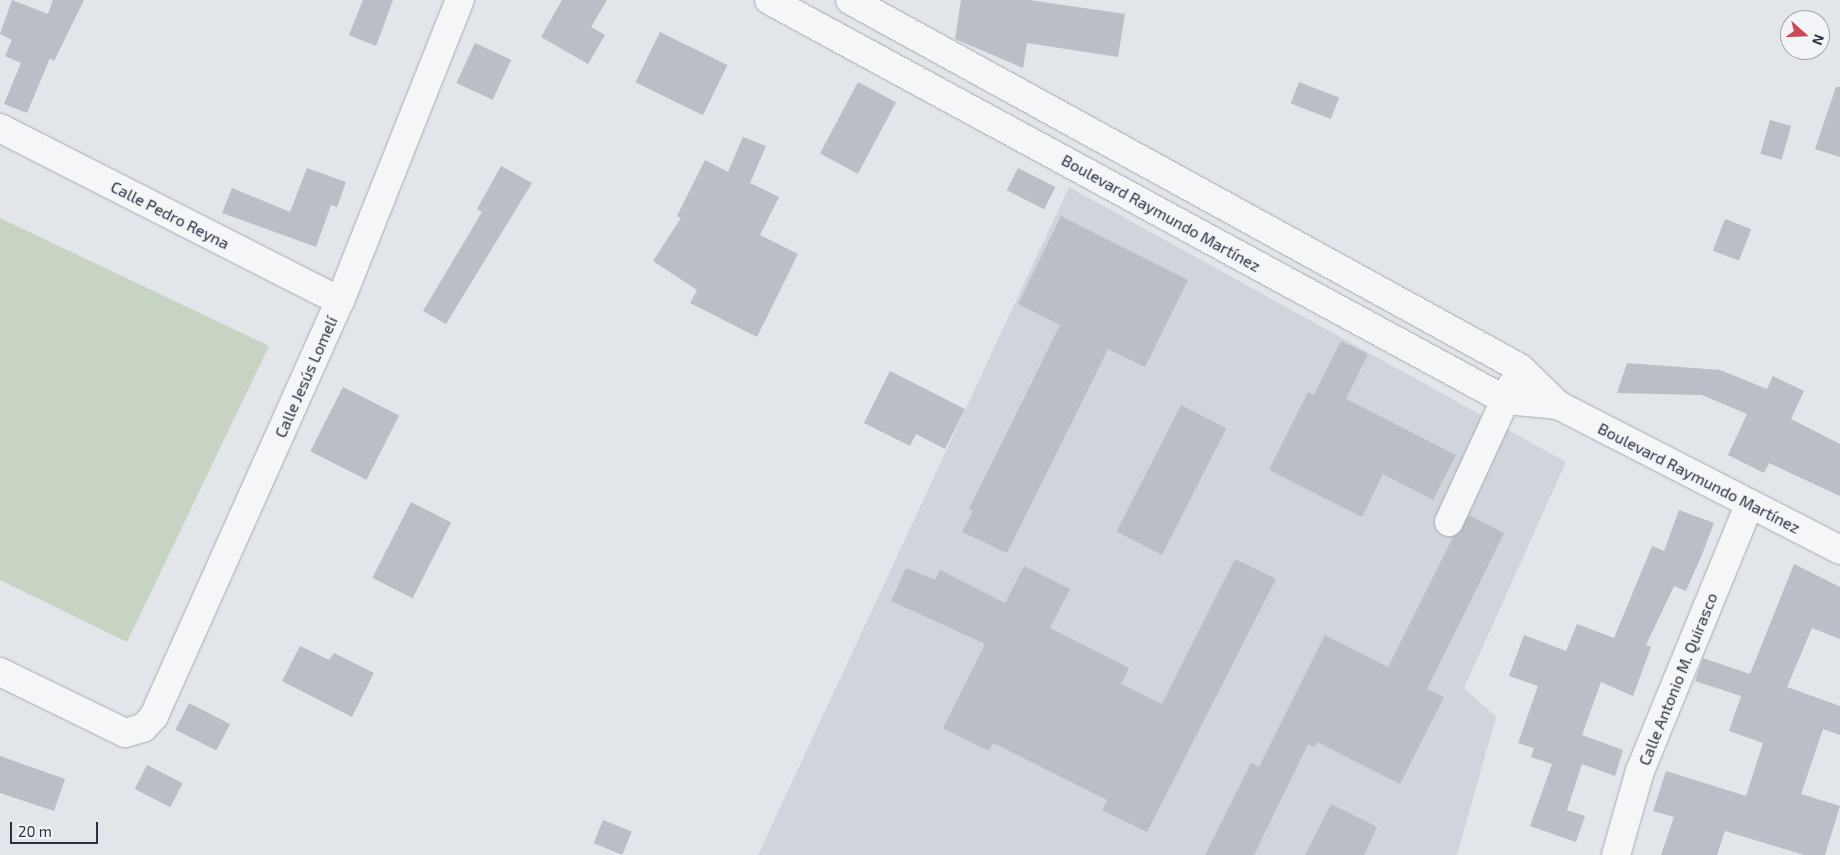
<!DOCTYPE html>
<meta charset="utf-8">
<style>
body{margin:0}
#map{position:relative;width:1840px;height:855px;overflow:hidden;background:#e2e5ea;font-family:"Exo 2",sans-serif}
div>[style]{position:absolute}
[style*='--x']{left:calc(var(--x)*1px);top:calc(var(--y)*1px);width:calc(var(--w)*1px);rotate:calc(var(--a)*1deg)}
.built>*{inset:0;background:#d0d4dc}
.green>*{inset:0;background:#c7d4c3}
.building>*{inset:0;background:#b9bec7;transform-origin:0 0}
.roads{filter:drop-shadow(0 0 1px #a7acb4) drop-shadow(0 0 1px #a7acb4)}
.minor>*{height:28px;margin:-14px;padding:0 14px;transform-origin:14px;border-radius:14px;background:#f5f6f8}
span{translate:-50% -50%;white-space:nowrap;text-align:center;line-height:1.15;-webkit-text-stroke:4px #f2f4f7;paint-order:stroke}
.street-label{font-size:16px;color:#2a3242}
.north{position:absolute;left:1780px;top:10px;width:50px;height:50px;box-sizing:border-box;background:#f2f4f7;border:1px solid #a2a6af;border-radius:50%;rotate:110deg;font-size:14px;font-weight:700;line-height:20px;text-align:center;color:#2a3242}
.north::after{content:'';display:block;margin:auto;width:18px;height:22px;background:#cb4b58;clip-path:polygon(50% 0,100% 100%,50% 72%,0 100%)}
.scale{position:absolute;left:10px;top:822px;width:88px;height:22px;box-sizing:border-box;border:2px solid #2a3242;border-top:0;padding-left:6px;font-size:15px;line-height:18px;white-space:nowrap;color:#2a3242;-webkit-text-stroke:4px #f2f4f7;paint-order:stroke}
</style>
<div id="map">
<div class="built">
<i style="clip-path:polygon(1069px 187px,1566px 462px,1464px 688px,1496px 717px,1457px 855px,758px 855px)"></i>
</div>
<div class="green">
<i style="clip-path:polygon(0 218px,269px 346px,127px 642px,0 580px)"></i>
</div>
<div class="building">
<i style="clip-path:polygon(12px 0,48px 14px,53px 0,84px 0,54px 61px,50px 58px,27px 113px,4px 104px,21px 63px,5px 56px,12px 40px,0 34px)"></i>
<i style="clip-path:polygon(363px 0,393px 0,376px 46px,349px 35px)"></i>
<i style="clip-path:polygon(562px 0,607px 0,591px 27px,605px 35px,588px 64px,541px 37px)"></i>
<i style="clip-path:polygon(961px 0,1029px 0,1125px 14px,1118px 57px,1027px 43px,1023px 68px,955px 39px)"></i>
<i style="left:660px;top:32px;width:75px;height:56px;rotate:26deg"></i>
<i style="left:475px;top:43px;width:40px;height:44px;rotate:25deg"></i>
<i style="left:858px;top:82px;width:43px;height:81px;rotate:28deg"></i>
<i style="left:1299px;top:82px;width:43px;height:23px;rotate:21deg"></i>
<i style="clip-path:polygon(1836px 87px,1840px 87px,1840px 157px,1815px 149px)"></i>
<i style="left:1770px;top:120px;width:22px;height:35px;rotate:16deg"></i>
<i style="clip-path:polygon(743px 137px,766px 146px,750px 183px,779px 197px,760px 235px,798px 254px,757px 337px,690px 303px,697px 290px,653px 261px,681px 218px,677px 216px,705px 160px,728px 172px)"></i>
<i style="clip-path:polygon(501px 166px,532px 183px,446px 324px,423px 311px,482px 212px,477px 209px)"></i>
<i style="clip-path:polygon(307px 168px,346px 182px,337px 207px,331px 205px,316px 247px,222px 213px,232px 188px,290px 212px)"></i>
<i style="left:1018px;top:168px;width:42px;height:25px;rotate:27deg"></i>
<i style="clip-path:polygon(1061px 216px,1188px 280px,1145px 367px,1108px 349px,1007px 553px,962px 532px,973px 511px,969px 509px,1060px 325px,1018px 304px)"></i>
<i style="left:1725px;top:219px;width:28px;height:34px;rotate:21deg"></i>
<i style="clip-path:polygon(1341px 341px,1368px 354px,1346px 399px,1456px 455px,1433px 500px,1383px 474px,1362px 517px,1269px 470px,1308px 392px,1314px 395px)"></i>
<i style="clip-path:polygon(1627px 363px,1720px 370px,1767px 389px,1773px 376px,1804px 391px,1791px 419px,1840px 444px,1840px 496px,1769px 463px,1764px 473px,1728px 455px,1747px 414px,1702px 395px,1617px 393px)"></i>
<i style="clip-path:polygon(890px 371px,965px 409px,945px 449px,916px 434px,910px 446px,864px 423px)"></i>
<i style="left:343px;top:387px;width:63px;height:72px;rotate:27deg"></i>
<i style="left:1181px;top:405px;width:51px;height:142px;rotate:27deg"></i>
<i style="left:411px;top:502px;width:45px;height:85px;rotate:27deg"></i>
<i style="clip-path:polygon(1679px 510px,1714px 523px,1703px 552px,1686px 591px,1674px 586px,1646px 645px,1651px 647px,1633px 696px,1601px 682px,1582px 735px,1623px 750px,1615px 776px,1582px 764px,1567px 810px,1585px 816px,1576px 842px,1530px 826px,1552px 764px,1531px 757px,1534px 748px,1518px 743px,1538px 686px,1509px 676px,1524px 635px,1566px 651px,1577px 624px,1614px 638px,1652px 546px,1664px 551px)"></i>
<i style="clip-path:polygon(1469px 515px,1504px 533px,1427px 689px,1444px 697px,1400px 784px,1317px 742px,1315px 747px,1308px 744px,1254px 855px,1205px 855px,1251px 763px,1259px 767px,1325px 635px,1388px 667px,1453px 537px)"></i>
<i style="clip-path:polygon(1235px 559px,1276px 579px,1147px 832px,1102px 810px,1107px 800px,993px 743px,989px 751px,943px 728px,985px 644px,891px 601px,906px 568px,935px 580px,940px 570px,1005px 603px,1024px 566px,1070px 589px,1050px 628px,1129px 668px,1121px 684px,1162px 704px)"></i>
<i style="clip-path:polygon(1794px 564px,1840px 587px,1840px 639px,1812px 628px,1787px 687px,1840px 706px,1840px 735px,1823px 729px,1801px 794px,1840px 806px,1825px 855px,1804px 855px,1725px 831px,1717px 855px,1661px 855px,1674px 817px,1653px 811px,1666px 771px,1746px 796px,1763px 743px,1729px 731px,1741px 696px,1695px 681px,1703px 658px,1750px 674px)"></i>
<i style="clip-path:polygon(300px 646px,329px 660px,334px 653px,374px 673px,352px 717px,282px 681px)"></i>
<i style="left:189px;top:703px;width:46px;height:30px;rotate:27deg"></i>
<i style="clip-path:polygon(0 756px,65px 779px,54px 811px,0 793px)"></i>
<i style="left:147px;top:765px;width:40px;height:27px;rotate:27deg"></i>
<i style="clip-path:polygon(1331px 804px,1377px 827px,1364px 855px,1305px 855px)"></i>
<i style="left:603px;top:820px;width:31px;height:25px;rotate:22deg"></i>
</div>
<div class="roads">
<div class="minor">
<i style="--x:769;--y:0;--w:838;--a:28.52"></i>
<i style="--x:1505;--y:400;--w:53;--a:5.4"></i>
<i style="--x:850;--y:0;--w:764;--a:28.78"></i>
<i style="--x:1520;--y:368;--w:53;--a:44.2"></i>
<i style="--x:1558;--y:405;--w:317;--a:27.2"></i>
<i style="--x:0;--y:128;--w:381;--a:27"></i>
<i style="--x:1449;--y:522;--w:151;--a:-65.3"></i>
<i style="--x:0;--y:672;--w:139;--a:26"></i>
<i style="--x:125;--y:733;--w:19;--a:-16"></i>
<i style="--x:143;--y:728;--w:16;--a:-47"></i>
<i style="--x:154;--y:716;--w:455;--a:-65.9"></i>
<i style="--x:340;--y:301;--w:324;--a:-68.3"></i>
<i style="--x:1616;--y:855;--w:87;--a:-74.1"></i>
<i style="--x:1640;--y:771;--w:287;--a:-67.7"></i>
</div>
</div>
<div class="street-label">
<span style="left:1161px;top:213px;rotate:29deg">Boulevard Raymundo Martínez</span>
<span style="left:170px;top:215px;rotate:27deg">Calle Pedro Reyna</span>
<span style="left:306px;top:377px;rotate:-66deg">Calle Jesús Lomelí</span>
<span style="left:1699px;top:478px;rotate:27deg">Boulevard Raymundo Martínez</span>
<span style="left:1678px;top:679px;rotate:-68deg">Calle Antonio M. Quirasco</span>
</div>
<div class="north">N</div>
<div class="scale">20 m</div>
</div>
